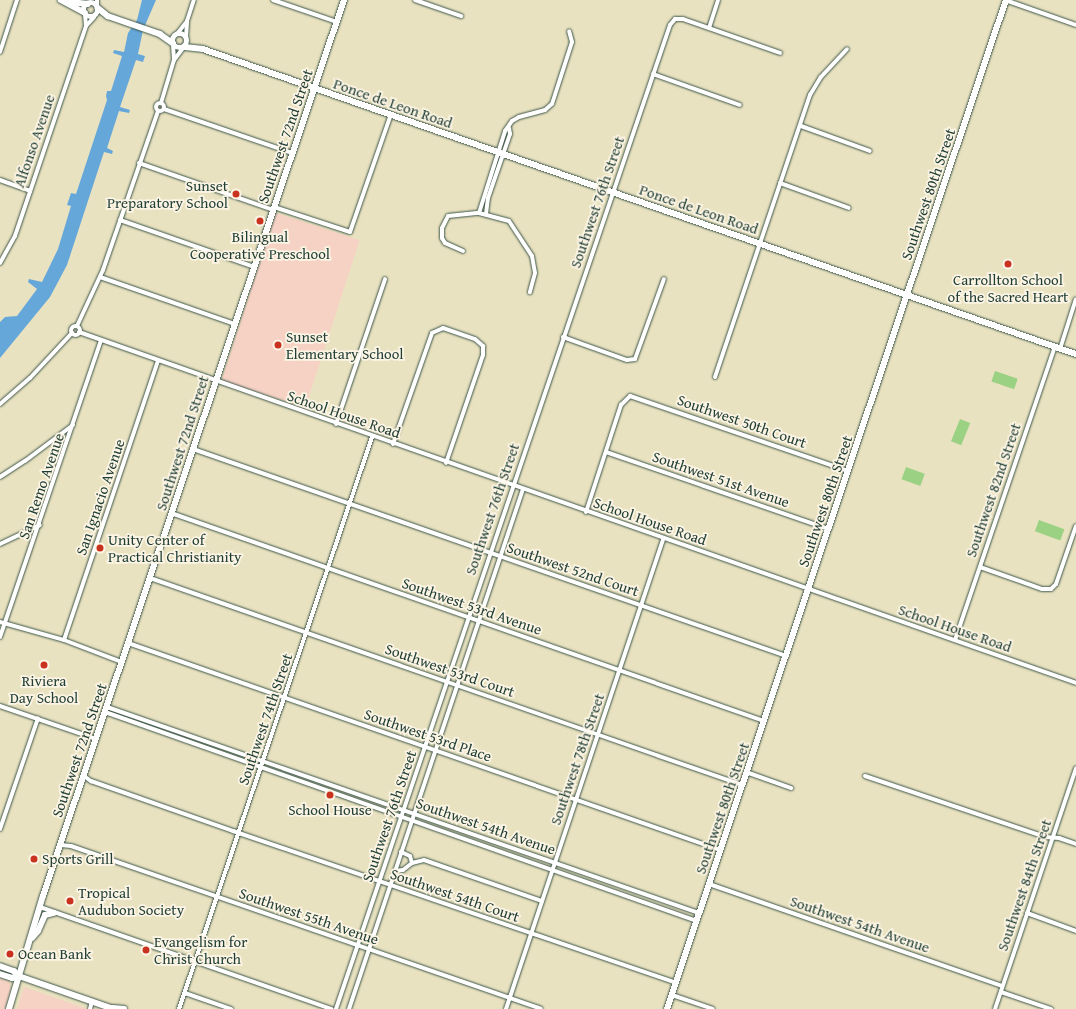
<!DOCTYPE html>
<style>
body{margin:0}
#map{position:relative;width:1076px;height:1009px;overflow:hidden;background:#e9e2c0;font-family:"Gentium Book Plus",serif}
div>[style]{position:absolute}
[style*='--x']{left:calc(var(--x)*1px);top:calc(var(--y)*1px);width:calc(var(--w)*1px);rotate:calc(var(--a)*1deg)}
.built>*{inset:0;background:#f6d2c4;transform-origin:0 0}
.green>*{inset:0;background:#9bd183;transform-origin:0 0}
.water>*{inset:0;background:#66a7da}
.roads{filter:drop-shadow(0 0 1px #3d5649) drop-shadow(0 0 1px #3d5649)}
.street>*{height:4px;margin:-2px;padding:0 2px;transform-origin:2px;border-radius:2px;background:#fff}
.street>.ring{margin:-2px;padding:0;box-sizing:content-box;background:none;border:4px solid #fff;border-radius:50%}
.secondary>*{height:5.5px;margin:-2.75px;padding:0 2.75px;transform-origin:2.75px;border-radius:2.75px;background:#fff}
.secondary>.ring{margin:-2.75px;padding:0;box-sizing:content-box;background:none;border:5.5px solid #fff;border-radius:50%}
.dots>*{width:11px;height:11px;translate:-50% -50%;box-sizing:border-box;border:2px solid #fcf5e5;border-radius:50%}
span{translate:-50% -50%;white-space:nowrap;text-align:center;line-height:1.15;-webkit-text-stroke:3.5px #fcf5e5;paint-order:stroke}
.street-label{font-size:15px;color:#1f3d34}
.poi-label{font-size:15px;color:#1f3d34}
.right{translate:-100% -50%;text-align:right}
.left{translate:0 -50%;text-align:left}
</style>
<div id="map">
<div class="built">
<i style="left:276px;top:213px;width:88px;height:176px;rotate:18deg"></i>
<i style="clip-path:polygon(0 978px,9px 982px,11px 987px,5px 1009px,0 1009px)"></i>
<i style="clip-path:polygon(24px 987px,85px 1008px,85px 1009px,17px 1009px)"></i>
</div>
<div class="green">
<i style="left:995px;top:371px;width:24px;height:11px;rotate:19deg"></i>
<i style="left:960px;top:419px;width:11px;height:24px;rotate:22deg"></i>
<i style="left:906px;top:467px;width:20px;height:13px;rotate:20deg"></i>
<i style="left:1039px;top:520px;width:27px;height:12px;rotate:20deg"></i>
</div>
<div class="water">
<i style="clip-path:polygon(142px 0,156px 0,143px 30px,138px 54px,145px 56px,143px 62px,136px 60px,120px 107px,130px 110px,129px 113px,119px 111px,107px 148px,113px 151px,112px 154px,104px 152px,67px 265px,50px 297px,0 358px,0 322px,5px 317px,17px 316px,37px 289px,28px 282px,29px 279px,42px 282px,58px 249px,71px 206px,67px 205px,71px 193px,76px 194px,107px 100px,106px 96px,107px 91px,111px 91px,122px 56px,113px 53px,114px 50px,124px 52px,128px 33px,137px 20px)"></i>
</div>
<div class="roads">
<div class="street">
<i style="--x:97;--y:0;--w:6;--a:90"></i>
<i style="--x:273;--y:0;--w:68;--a:19"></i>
<i style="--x:415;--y:0;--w:49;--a:19.2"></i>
<i style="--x:1005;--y:0;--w:75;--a:19.4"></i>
<i style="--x:85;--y:14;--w:12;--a:85"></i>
<i style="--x:709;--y:28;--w:29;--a:-72"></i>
<i style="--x:177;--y:34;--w:16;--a:-52"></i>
<i style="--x:187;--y:21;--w:22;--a:-72"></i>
<i style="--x:186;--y:37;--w:16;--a:-86"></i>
<i style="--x:173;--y:45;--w:15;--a:86"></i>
<i style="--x:0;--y:52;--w:55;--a:-71.9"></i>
<i style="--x:653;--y:74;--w:92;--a:19.6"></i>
<i class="ring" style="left:156px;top:103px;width:4px;height:4px"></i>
<i style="--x:161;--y:103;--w:45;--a:-73.2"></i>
<i style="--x:174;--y:60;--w:15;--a:-53"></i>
<i style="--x:164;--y:109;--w:135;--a:19"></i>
<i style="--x:801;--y:126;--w:73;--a:19.9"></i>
<i style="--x:139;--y:163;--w:142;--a:19.3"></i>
<i style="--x:0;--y:180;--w:32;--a:20"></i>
<i style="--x:780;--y:183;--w:73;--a:19.9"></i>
<i style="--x:274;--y:207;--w:80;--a:18.2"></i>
<i style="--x:350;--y:232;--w:125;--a:-70.8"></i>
<i style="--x:479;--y:213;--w:86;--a:-72.4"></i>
<i style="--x:505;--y:131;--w:12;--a:-55"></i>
<i style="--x:512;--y:121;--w:8;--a:-30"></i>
<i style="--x:519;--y:117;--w:27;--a:-15"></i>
<i style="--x:545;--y:110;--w:9;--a:-41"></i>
<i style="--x:552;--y:104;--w:65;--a:-72.1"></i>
<i style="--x:572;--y:42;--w:11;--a:-105"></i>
<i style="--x:486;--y:214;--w:16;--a:-83"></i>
<i style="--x:488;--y:198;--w:68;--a:-71"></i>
<i style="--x:510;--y:134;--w:6;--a:-99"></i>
<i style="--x:120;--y:220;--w:142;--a:19.3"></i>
<i style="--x:463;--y:251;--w:20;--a:-156"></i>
<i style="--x:445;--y:243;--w:6;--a:-121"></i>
<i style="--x:442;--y:238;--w:10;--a:-90"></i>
<i style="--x:442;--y:228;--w:13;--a:-63"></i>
<i style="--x:448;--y:216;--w:31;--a:-6"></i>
<i style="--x:479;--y:213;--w:31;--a:15"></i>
<i style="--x:509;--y:221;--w:42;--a:56.7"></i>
<i style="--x:532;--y:256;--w:17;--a:80"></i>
<i style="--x:535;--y:273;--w:20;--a:105"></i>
<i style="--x:0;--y:263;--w:31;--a:-61"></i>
<i style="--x:15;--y:236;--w:222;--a:-71.3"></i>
<i style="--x:86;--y:26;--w:12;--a:-48"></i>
<i style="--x:100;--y:277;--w:143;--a:19.2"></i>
<i class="ring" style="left:70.5px;top:325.5px;width:5px;height:5px"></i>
<i style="--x:77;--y:326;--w:62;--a:-65.1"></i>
<i style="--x:103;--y:270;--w:168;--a:-70.9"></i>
<i style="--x:79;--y:332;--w:1057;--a:19.39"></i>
<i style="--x:563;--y:337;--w:68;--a:19.8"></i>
<i style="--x:627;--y:360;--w:8;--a:-7"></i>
<i style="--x:635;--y:359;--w:85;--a:-70.1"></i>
<i style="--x:1060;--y:349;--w:52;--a:-72.3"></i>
<i style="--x:715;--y:377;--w:298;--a:-71.4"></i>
<i style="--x:810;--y:95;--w:21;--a:-59"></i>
<i style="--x:821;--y:77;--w:38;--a:-47"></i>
<i style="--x:0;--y:404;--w:40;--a:-41"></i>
<i style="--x:30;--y:378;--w:62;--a:-47"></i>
<i style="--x:336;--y:424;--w:153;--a:-71.3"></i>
<i style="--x:393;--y:444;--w:118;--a:-70.6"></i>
<i style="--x:432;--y:333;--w:12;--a:-24"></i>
<i style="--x:443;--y:328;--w:34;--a:19"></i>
<i style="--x:475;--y:339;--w:11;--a:41"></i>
<i style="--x:483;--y:346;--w:9;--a:90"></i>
<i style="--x:483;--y:355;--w:114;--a:108.9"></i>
<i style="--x:193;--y:449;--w:628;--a:19.24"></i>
<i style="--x:606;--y:452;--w:235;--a:19.1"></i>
<i style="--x:0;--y:477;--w:30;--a:-33"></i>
<i style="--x:25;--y:461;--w:60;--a:-36.9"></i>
<i style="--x:586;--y:512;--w:113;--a:-71.9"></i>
<i style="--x:621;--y:405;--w:13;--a:-45"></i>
<i style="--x:630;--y:396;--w:231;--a:19"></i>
<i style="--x:171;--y:513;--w:628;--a:19.33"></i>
<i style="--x:0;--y:544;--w:44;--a:-25.4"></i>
<i style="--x:980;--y:567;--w:66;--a:19.5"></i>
<i style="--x:1042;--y:589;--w:9;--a:0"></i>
<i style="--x:1051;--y:589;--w:7;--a:-45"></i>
<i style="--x:1056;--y:584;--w:61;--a:-71"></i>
<i style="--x:150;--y:578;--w:627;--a:19.27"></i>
<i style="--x:0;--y:622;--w:66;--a:15.7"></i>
<i style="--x:64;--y:640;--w:62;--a:20.8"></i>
<i style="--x:0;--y:637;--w:313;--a:-71.2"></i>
<i style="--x:64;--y:640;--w:294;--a:-71.4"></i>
<i style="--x:955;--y:640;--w:310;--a:-71.2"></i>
<i style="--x:128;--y:643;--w:627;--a:19.27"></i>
<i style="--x:0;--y:706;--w:102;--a:19"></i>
<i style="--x:107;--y:707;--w:627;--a:19.19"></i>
<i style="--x:105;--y:712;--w:628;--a:19.45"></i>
<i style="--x:746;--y:772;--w:48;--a:19.6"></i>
<i style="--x:84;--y:776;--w:9;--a:36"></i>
<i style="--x:91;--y:781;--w:151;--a:19.4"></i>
<i style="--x:233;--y:831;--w:468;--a:18.9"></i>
<i style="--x:865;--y:776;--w:190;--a:18.7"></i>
<i style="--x:1045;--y:837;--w:14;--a:4"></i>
<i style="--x:1059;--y:838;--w:18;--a:19"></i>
<i style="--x:0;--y:829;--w:117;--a:-71.1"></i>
<i style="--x:60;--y:845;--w:11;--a:5"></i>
<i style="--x:71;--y:846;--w:497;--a:19.1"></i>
<i style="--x:412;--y:863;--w:12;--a:-14"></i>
<i style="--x:424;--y:860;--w:125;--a:19.2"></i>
<i style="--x:395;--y:871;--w:8;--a:-7"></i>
<i style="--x:403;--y:870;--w:11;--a:-38"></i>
<i style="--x:412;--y:863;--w:7;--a:-106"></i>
<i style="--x:410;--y:856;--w:10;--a:-156"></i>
<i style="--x:709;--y:884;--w:310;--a:19.2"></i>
<i style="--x:40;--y:907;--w:309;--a:19.3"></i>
<i style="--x:1027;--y:913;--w:52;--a:20.2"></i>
<i style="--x:1001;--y:992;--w:53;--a:18.8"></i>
<i style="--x:185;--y:993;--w:49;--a:19.2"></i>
<i style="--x:672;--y:995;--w:43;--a:18.9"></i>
<i style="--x:90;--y:1009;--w:8;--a:-76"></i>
<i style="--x:179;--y:1009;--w:604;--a:-71.35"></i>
<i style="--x:336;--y:1009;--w:1039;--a:-71.25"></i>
<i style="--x:670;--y:25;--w:8;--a:-50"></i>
<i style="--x:675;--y:19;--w:8;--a:0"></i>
<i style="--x:683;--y:19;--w:103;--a:19.3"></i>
<i style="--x:349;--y:1009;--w:548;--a:-71.5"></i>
<i style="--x:506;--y:1009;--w:496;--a:-71.5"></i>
<i style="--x:995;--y:1009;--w:254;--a:-71.4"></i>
</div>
<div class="secondary">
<i style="--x:61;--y:0;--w:27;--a:28"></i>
<i style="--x:70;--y:2;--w:18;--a:6"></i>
<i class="ring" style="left:84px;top:3px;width:8.5px;height:8.5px"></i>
<i style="--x:98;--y:8;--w:13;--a:39"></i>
<i style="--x:108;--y:16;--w:55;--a:19.1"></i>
<i style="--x:160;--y:34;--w:16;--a:35"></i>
<i class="ring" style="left:173px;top:34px;width:8.5px;height:8.5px"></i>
<i style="--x:185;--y:47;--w:18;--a:6"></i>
<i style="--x:203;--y:49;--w:925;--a:19.26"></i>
<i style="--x:32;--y:938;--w:9;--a:-49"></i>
<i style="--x:38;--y:931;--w:17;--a:-66"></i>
<i style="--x:45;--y:915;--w:9;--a:-13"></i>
<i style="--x:0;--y:966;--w:15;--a:20"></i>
<i style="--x:14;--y:971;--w:7;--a:45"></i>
<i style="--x:0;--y:974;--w:13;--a:18"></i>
<i style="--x:12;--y:978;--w:7;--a:-16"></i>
<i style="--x:19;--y:976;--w:101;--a:19.2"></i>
<i style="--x:113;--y:1008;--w:11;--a:5"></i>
<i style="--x:9;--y:1009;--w:118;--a:-73.3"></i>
<i style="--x:43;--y:896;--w:945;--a:-71.43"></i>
<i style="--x:667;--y:1009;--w:1064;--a:-71.43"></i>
</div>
</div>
<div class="dots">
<i style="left:236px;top:194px;background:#c8321e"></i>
<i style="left:260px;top:221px;background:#c8321e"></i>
<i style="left:1008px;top:264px;background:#c8321e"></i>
<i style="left:278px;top:345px;background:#c8321e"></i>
<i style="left:100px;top:548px;background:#c8321e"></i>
<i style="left:44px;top:665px;background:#c8321e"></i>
<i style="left:330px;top:795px;background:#c8321e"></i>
<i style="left:34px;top:859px;background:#c8321e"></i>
<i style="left:70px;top:901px;background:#c8321e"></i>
<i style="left:146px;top:950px;background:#c8321e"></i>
<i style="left:10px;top:954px;background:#c8321e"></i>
</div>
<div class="street-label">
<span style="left:393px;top:103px;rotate:19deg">Ponce de Leon Road</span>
<span style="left:285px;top:136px;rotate:-71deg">Southwest 72nd Street</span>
<span style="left:34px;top:141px;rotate:-71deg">Alfonso Avenue</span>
<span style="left:928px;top:194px;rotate:-71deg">Southwest 80th Street</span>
<span style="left:597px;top:202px;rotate:-71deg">Southwest 76th Street</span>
<span style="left:699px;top:209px;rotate:19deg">Ponce de Leon Road</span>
<span style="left:344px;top:414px;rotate:19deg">School House Road</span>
<span style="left:742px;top:421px;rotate:19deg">Southwest 50th Court</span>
<span style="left:182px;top:443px;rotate:-72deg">Southwest 72nd Street</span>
<span style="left:721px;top:479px;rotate:19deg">Southwest 51st Avenue</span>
<span style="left:41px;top:486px;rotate:-71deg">San Remo Avenue</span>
<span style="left:993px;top:490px;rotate:-71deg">Southwest 82nd Street</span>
<span style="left:100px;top:497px;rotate:-71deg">San Ignacio Avenue</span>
<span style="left:825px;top:501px;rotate:-71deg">Southwest 80th Street</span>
<span style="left:492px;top:509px;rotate:-71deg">Southwest 76th Street</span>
<span style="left:650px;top:521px;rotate:19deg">School House Road</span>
<span style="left:573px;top:569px;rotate:19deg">Southwest 52nd Court</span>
<span style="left:472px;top:606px;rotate:19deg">Southwest 53rd Avenue</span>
<span style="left:955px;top:628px;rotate:19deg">School House Road</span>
<span style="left:450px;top:670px;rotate:19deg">Southwest 53rd Court</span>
<span style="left:265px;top:719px;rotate:-71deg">Southwest 74th Street</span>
<span style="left:428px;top:735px;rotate:19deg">Southwest 53rd Place</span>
<span style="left:79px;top:750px;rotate:-71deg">Southwest 72nd Street</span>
<span style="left:577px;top:759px;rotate:-71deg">Southwest 78th Street</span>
<span style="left:722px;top:808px;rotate:-71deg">Southwest 80th Street</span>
<span style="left:389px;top:816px;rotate:-71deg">Southwest 76th Street</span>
<span style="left:486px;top:826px;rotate:19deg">Southwest 54th Avenue</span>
<span style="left:1024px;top:885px;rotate:-71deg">Southwest 84th Street</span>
<span style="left:455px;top:895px;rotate:19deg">Southwest 54th Court</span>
<span style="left:309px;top:916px;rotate:19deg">Southwest 55th Avenue</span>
<span style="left:860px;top:924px;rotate:19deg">Southwest 54th Avenue</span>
</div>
<div class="poi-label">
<span class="right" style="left:228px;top:194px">Sunset<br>Preparatory School</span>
<span style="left:260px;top:245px">Bilingual<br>Cooperative Preschool</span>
<span style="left:1008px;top:288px">Carrollton School<br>of the Sacred Heart</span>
<span class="left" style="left:286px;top:345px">Sunset<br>Elementary School</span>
<span class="left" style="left:108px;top:548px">Unity Center of<br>Practical Christianity</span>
<span style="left:44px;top:689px">Riviera<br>Day School</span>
<span style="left:330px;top:810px">School House</span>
<span class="left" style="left:42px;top:859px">Sports Grill</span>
<span class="left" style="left:78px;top:901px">Tropical<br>Audubon Society</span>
<span class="left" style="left:154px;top:950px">Evangelism for<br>Christ Church</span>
<span class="left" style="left:18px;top:954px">Ocean Bank</span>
</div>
</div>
